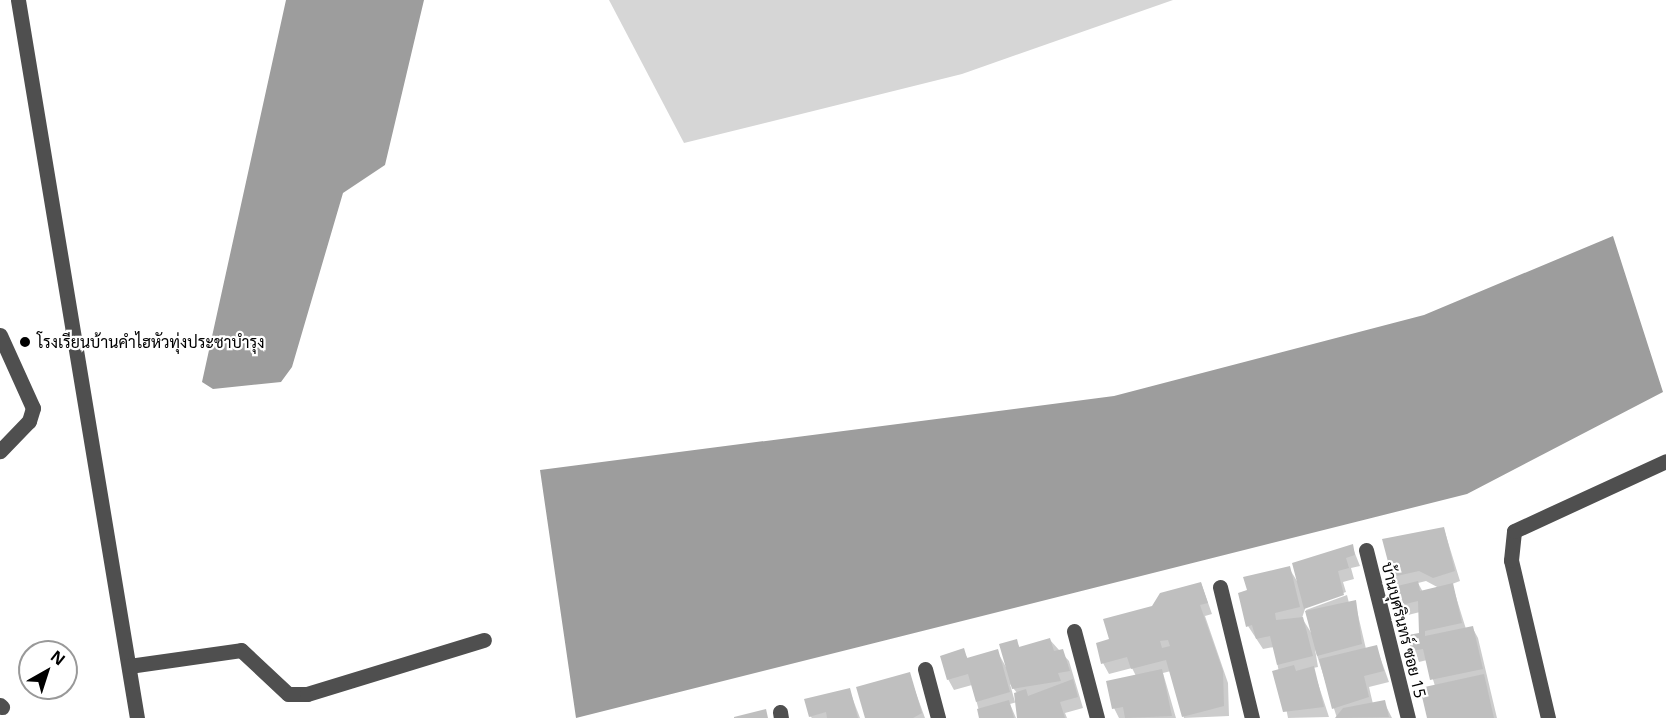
<!DOCTYPE html>
<meta charset="utf-8">
<style>
body{margin:0}
#map{position:relative;width:1666px;height:718px;overflow:hidden;background:#fff;font-family:"Noto Sans",Sarabun,sans-serif}
div>[style]{position:absolute}
[style*='--x']{left:calc(var(--x)*1px);top:calc(var(--y)*1px);width:calc(var(--w)*1px);rotate:calc(var(--a)*1deg)}
.green>*{inset:0;background:#d6d6d6}
.water>*{inset:0;background:#9d9d9d}
.shadow>*{inset:0;background:#0003}
.building>*{inset:0;background:#bfbfbf}
.minor>*{height:15px;margin:-7.5px;padding:0 7.5px;transform-origin:7.5px;border-radius:7.5px;background:#4f4f4f}
.dots>*{width:16px;height:16px;translate:-50% -50%;box-sizing:border-box;border:3px solid #fff;border-radius:50%}
span{translate:-50% -50%;white-space:nowrap;text-align:center;line-height:1.15;-webkit-text-stroke:4.5px #fff;paint-order:stroke}
.poi-label{font-size:16px;color:#000}
.left{translate:0 -50%;text-align:left}
.street-label{font-size:16px;color:#000}
.north{position:absolute;left:18px;top:640px;width:60px;height:60px;box-sizing:border-box;background:#fff;border:2px solid #999;border-radius:50%;rotate:39deg;font-size:16px;font-weight:700;line-height:24px;text-align:center;color:#000}
.north::after{content:'';display:block;margin:auto;width:21px;height:27px;background:#000;clip-path:polygon(50% 0,100% 100%,50% 72%,0 100%)}
</style>
<div id="map">
<div class="green">
<i style="clip-path:polygon(609px 0,1173px 0,962px 74px,684px 143px)"></i>
</div>
<div class="water">
<i style="clip-path:polygon(286px 0,424px 0,385px 165px,343px 193px,292px 367px,281px 382px,213px 389px,202px 382px)"></i>
<i style="clip-path:polygon(1613px 236px,1663px 392px,1467px 494px,576px 718px,540px 470px,1114px 396px,1424px 315px)"></i>
</div>
<div class="shadow">
<i style="clip-path:polygon(evenodd,1444px 529px,1460px 581px,1452px 584px,1466px 629px,1472px 627px,1478px 638px,1497px 718px,1428px 718px,1435px 686px,1427px 660px,1419px 662px,1410px 636px,1420px 634px,1420px 612px,1400px 617px,1394px 606px,1399px 587px,1393px 577px,1444px 529px,1426px 581px,1439px 588px,1423px 592px,1418px 583px,1426px 581px)"></i>
<i style="clip-path:polygon(1352px 546px,1360px 566px,1351px 568px,1354px 579px,1343px 582px,1346px 592px,1306px 606px,1302px 618px,1312px 634px,1306px 610px,1347px 595px,1349px 603px,1355px 602px,1366px 649px,1376px 646px,1389px 682px,1369px 687px,1373px 704px,1384px 702px,1392px 718px,1337px 718px,1315px 649px,1318px 667px,1313px 668px,1329px 717px,1288px 718px,1274px 647px,1263px 649px,1248px 626px,1249px 591px,1289px 568px,1297px 581px)"></i>
<i style="clip-path:polygon(1201px 583px,1212px 614px,1205px 616px,1228px 683px,1229px 716px,1184px 718px,1171px 671px,1163px 673px,1176px 718px,1119px 718px,1114px 708px,1136px 676px,1132px 668px,1109px 674px,1103px 663px,1110px 640px,1152px 607px)"></i>
<i style="clip-path:polygon(evenodd,1050px 640px,1069px 661px,1083px 708px,1065px 713px,1067px 718px,1019px 718px,1017px 702px,1010px 704px,1016px 718px,981px 718px,972px 685px,954px 690px,948px 679px,963px 650px,968px 659px,997px 651px,1006px 667px,1016px 641px,1020px 648px,1050px 640px,1010px 684px,1017px 693px,1017px 702px,1015px 702px,1010px 684px)"></i>
<i style="clip-path:polygon(909px 674px,925px 718px,866px 718px)"></i>
<i style="clip-path:polygon(849px 689px,860px 718px,812px 718px,810px 716px)"></i>
</div>
<div class="building">
<i style="clip-path:polygon(1444px 527px,1455px 571px,1433px 578px,1419px 571px,1392px 577px,1382px 539px)"></i>
<i style="clip-path:polygon(1353px 544px,1355px 555px,1346px 558px,1349px 568px,1338px 571px,1344px 595px,1304px 609px,1292px 563px)"></i>
<i style="clip-path:polygon(1290px 566px,1300px 607px,1275px 613px,1276px 620px,1303px 617px,1313px 656px,1277px 665px,1270px 636px,1256px 639px,1252px 625px,1246px 627px,1238px 593px,1247px 590px,1243px 577px)"></i>
<i style="clip-path:polygon(1418px 581px,1420px 591px,1453px 583px,1462px 623px,1425px 631px,1425px 636px,1473px 626px,1483px 669px,1430px 680px,1423px 649px,1411px 651px,1408px 635px,1419px 633px,1418px 601px,1393px 607px,1389px 588px)"></i>
<i style="clip-path:polygon(evenodd,1201px 582px,1208px 603px,1200px 605px,1223px 671px,1224px 706px,1182px 717px,1166px 660px,1131px 669px,1127px 657px,1101px 664px,1096px 643px,1109px 639px,1103px 619px,1152px 606px,1160px 593px,1201px 582px,1168px 640px,1170px 646px,1162px 648px,1160px 641px,1168px 640px)"></i>
<i style="clip-path:polygon(1356px 600px,1362px 644px,1317px 656px,1305px 611px)"></i>
<i style="clip-path:polygon(1050px 638px,1054px 651px,1063px 649px,1070px 671px,1058px 673px,1061px 681px,1012px 689px,999px 644px,1017px 639px,1019px 647px)"></i>
<i style="clip-path:polygon(1377px 645px,1384px 671px,1364px 676px,1369px 697px,1332px 709px,1319px 659px)"></i>
<i style="clip-path:polygon(964px 648px,967px 658px,998px 649px,1010px 692px,976px 702px,968px 674px,947px 680px,940px 656px)"></i>
<i style="clip-path:polygon(1294px 665px,1296px 671px,1314px 666px,1324px 707px,1283px 712px,1272px 671px)"></i>
<i style="clip-path:polygon(1162px 669px,1172px 716px,1125px 718px,1123px 707px,1112px 709px,1106px 681px)"></i>
<i style="clip-path:polygon(910px 672px,922px 713px,913px 718px,865px 718px,856px 687px)"></i>
<i style="clip-path:polygon(1484px 674px,1494px 718px,1427px 718px,1420px 688px)"></i>
<i style="clip-path:polygon(1073px 679px,1078px 697px,1060px 702px,1065px 718px,1017px 718px,1014px 693px,1026px 689px,1028px 696px)"></i>
<i style="clip-path:polygon(850px 688px,858px 718px,827px 718px,826px 712px,809px 717px,804px 699px)"></i>
<i style="clip-path:polygon(1009px 700px,1014px 718px,979px 718px,977px 709px)"></i>
<i style="clip-path:polygon(1385px 700px,1389px 717px,1335px 718px,1343px 708px)"></i>
<i style="clip-path:polygon(766px 709px,768px 718px,734px 718px,734px 717px)"></i>
</div>
<div class="minor">
<i style="--x:18;--y:0;--w:728;--a:80.59"></i>
<i style="--x:0;--y:335;--w:80;--a:65.7"></i>
<i style="--x:33;--y:408;--w:14;--a:107"></i>
<i style="--x:29;--y:421;--w:42;--a:134"></i>
<i style="--x:1366;--y:550;--w:173;--a:76"></i>
<i style="--x:1220;--y:587;--w:135;--a:76.3"></i>
<i style="--x:1074;--y:631;--w:90;--a:75.2"></i>
<i style="--x:129;--y:666;--w:113;--a:-8.1"></i>
<i style="--x:241;--y:650;--w:64;--a:43.1"></i>
<i style="--x:288;--y:694;--w:19;--a:0"></i>
<i style="--x:307;--y:694;--w:185;--a:-17"></i>
<i style="--x:925;--y:669;--w:51;--a:75.1"></i>
<i style="--x:0;--y:705;--w:3;--a:45"></i>
<i style="--x:780;--y:712;--w:6;--a:81"></i>
<i style="--x:1548;--y:718;--w:162;--a:-103.2"></i>
<i style="--x:1511;--y:560;--w:29;--a:-84"></i>
<i style="--x:1514;--y:531;--w:167;--a:-24.7"></i>
</div>
<div class="dots">
<i style="left:25px;top:342px;background:#000"></i>
</div>
<div class="poi-label">
<span class="left" style="left:37px;top:342px">โรงเรียนบ้านคำไฮหัวทุ่งประชาบำรุง</span>
</div>
<div class="street-label">
<span style="left:1404px;top:630px;rotate:76deg">บ้านบุศรินทร์ ซอย 15</span>
</div>
<div class="north">N</div>
</div>
